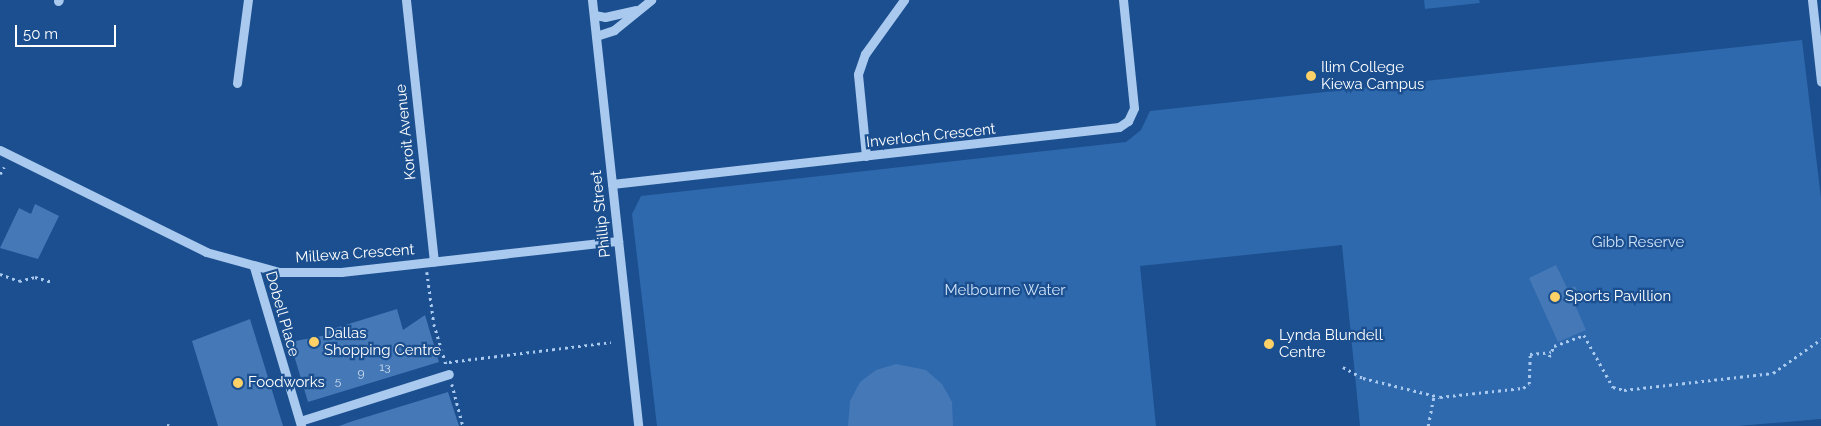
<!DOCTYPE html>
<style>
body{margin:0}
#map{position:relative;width:1821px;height:426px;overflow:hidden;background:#1b4f8f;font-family:Raleway,sans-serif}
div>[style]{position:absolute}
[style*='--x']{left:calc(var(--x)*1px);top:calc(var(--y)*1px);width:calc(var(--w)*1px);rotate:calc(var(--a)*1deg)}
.green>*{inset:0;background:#2e69ad}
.building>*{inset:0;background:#4478b7}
.path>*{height:2.5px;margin-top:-1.25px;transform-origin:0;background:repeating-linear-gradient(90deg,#a9c9ee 0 2.5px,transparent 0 6.5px)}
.minor>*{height:9px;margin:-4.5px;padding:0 4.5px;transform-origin:4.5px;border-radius:4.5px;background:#a9c9ee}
.dots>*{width:14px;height:14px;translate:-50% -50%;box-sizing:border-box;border:2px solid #1b4f8f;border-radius:50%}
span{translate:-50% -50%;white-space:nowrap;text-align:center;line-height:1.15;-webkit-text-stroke:4.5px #1b4f8f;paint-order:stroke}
.number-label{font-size:12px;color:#d0dded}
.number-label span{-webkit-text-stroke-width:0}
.poi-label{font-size:15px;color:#fff}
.left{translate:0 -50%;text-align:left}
.street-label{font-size:15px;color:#fff}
.park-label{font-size:15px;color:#cfe3fa}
.scale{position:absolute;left:15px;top:25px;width:101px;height:22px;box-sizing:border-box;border:2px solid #fff;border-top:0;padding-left:6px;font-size:15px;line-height:18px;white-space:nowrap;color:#fff;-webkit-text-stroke:4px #1b4f8f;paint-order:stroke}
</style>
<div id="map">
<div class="green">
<i style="clip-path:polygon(1424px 0,1479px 0,1480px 3px,1425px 9px)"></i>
<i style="clip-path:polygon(1802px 40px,1821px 198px,1821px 419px,1738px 426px,1360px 426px,1342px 245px,1140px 266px,1156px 426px,657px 426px,632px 214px,641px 196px,1126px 142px,1141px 130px,1150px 111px)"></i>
</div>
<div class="building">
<i style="clip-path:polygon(35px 204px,59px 216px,38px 259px,0 248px,19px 208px,31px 214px)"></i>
<i style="clip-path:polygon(1556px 265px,1568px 290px,1575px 286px,1582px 302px,1575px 305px,1586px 330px,1558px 342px,1529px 278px)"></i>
<i style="clip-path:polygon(397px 309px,403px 330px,425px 315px,439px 362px,308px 402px,290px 342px,327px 335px,326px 331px)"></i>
<i style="clip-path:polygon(250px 319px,283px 426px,218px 426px,192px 341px)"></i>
<i style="clip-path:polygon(896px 364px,926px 370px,942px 384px,952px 402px,953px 426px,848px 426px,850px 401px,860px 382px,876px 370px)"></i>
<i style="clip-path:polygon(448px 392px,459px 426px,339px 426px,353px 421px)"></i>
</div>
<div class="path">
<i style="--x:0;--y:174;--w:8;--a:-60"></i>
<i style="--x:427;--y:272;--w:52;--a:82.3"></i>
<i style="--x:434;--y:324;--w:42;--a:73.3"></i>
<i style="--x:0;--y:274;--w:20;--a:20"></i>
<i style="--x:19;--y:281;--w:16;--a:-14"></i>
<i style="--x:35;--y:277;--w:18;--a:16"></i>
<i style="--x:1549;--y:357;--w:12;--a:-66"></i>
<i style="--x:1554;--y:346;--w:32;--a:-20"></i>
<i style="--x:1584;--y:335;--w:60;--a:60.9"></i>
<i style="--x:1613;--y:387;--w:11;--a:15"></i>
<i style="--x:1624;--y:390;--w:150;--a:-6.5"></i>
<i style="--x:1773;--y:373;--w:59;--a:-35.3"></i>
<i style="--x:449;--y:362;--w:163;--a:-7"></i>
<i style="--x:1343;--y:367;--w:23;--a:29"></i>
<i style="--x:1363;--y:378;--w:79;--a:13.9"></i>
<i style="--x:1440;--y:397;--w:83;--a:-6.2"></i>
<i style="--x:1523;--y:388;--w:7;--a:-34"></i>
<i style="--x:1529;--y:384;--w:30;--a:-88"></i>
<i style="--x:1530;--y:354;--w:21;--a:-5"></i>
<i style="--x:452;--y:384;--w:43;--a:75.3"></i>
<i style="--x:167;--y:425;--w:5;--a:11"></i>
<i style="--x:1428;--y:426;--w:32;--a:-79"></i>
</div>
<div class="minor">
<i style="--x:406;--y:0;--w:263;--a:83.9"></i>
<i style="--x:592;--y:0;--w:428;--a:83.8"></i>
<i style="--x:1812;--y:0;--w:82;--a:83.7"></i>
<i style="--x:58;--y:1;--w:1;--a:-45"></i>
<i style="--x:594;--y:15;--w:11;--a:10"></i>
<i style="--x:605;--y:17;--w:31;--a:-13"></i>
<i style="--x:596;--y:36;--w:19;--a:-18"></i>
<i style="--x:614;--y:30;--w:48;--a:-39"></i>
<i style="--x:237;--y:83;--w:84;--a:-82.5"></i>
<i style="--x:0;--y:150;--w:230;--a:26.3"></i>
<i style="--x:206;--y:252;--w:76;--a:15.3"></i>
<i style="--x:279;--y:272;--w:62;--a:0"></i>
<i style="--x:341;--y:272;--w:279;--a:-6.4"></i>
<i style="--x:866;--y:156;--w:82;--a:-95.6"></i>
<i style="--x:858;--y:74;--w:21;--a:-71"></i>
<i style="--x:865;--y:54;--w:67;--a:-54.2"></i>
<i style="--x:612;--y:184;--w:510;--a:-6.41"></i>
<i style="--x:1119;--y:127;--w:11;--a:-34"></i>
<i style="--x:1128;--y:121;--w:14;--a:-65"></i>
<i style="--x:1134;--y:108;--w:109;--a:-95.8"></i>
<i style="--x:254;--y:267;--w:166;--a:73.5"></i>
<i style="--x:300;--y:421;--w:156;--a:-17.5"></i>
</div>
<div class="dots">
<i style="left:1311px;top:76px;background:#ffd166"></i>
<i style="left:1555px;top:297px;background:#ffd166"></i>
<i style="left:314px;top:342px;background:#ffd166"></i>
<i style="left:1269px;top:344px;background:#ffd166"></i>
<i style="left:238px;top:383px;background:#ffd166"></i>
</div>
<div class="number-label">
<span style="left:385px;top:368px">13</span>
<span style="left:361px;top:374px">9</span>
<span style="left:338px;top:382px">5</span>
</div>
<div class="poi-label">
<span class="left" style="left:1321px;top:76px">Ilim College<br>Kiewa Campus</span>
<span class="left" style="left:1565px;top:297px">Sports Pavillion</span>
<span class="left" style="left:324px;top:342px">Dallas<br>Shopping Centre</span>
<span class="left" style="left:1279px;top:344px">Lynda Blundell<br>Centre</span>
<span class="left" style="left:248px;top:383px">Foodworks</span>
</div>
<div class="street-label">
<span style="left:406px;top:132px;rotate:-96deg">Koroit Avenue</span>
<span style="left:931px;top:136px;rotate:-6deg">Inverloch Crescent</span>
<span style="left:601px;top:214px;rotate:-96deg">Phillip Street</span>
<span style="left:355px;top:254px;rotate:-4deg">Millewa Crescent</span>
<span style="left:282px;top:314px;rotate:74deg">Dobell Place</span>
</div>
<div class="park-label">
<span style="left:1638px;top:243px">Gibb Reserve</span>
<span style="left:1005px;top:291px">Melbourne Water</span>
</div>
<div class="scale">50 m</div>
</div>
